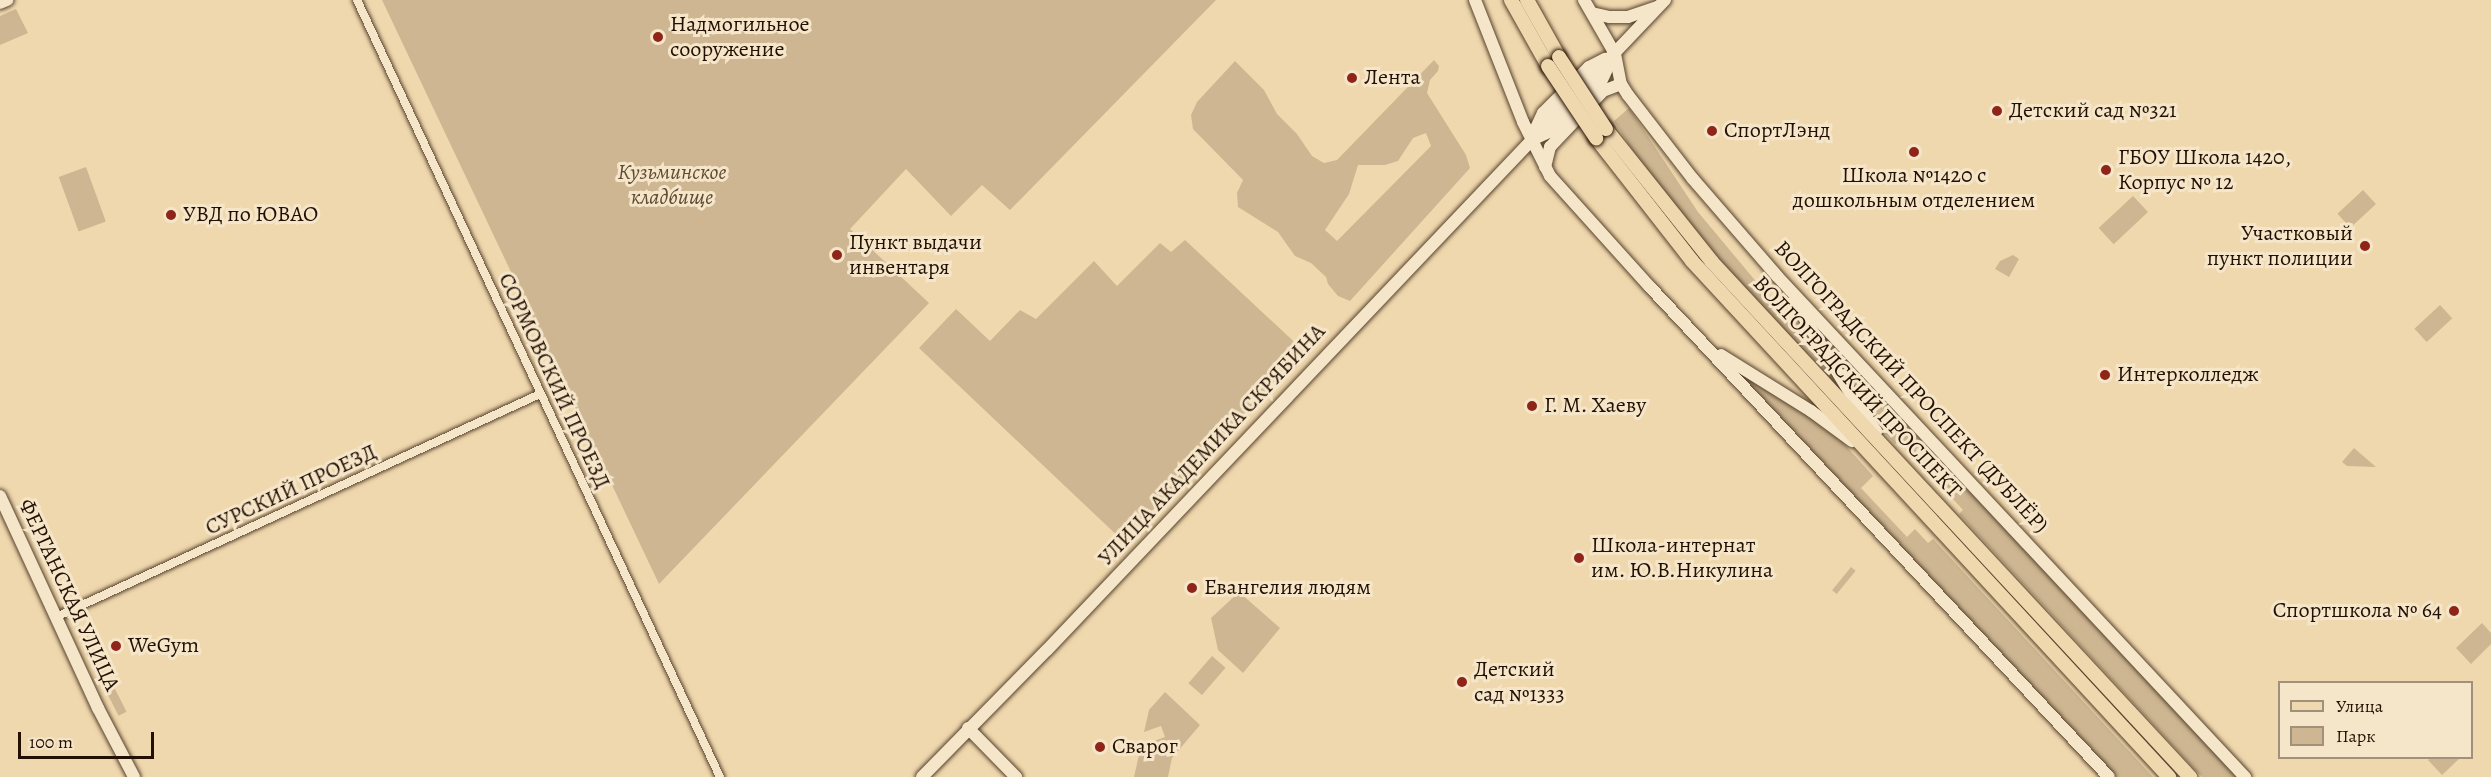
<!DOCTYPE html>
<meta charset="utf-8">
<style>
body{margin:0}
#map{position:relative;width:2491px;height:777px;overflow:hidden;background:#f0d8ae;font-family:Alegreya,serif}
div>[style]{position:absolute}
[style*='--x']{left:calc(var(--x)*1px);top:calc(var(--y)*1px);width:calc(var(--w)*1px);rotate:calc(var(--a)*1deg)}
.green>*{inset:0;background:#cdb691;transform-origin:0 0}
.roads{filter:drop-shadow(0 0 2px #57422d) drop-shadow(0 0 2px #57422d)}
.street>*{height:8px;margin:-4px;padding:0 4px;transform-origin:4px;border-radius:4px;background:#f5e6ca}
.secondary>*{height:12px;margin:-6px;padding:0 6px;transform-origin:6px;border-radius:6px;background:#f5e6ca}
.primary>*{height:14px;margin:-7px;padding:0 7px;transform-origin:7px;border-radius:7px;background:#f0d8ae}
.bridges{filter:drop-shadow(0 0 2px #241002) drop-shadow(0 0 2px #241002)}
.primary-bridge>*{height:14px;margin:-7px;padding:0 7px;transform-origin:7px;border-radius:7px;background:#f0d8ae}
.dots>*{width:16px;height:16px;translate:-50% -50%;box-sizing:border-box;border:3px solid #f5e6ca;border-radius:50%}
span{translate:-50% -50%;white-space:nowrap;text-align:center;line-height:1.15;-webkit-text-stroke:6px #f5e6ca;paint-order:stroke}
.poi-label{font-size:22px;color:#241002}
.left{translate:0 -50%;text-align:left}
.right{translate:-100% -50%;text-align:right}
.park-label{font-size:22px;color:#5f4a34;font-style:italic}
.street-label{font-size:22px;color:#241002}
.legend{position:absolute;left:2278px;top:681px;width:195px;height:78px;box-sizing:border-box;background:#f5e6ca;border:2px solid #a1907a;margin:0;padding:8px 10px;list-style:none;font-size:18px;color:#241002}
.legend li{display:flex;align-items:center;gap:12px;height:30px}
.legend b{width:30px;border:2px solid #a1907a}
.scale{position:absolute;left:18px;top:732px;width:136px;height:27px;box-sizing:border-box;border:3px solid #241002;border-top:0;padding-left:8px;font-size:18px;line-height:21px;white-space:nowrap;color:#241002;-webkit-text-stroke:4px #f5e6ca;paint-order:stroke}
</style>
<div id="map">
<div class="green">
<i style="clip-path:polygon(382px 0,1216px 0,1010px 210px,982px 185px,951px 216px,906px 169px,850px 229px,929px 303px,659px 584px)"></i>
<i style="clip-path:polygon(16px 9px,28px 33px,0 45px,0 16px)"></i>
<i style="clip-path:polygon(evenodd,1434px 60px,1439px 66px,1438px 71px,1430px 80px,1427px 93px,1466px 155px,1470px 168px,1350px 301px,1338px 296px,1328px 284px,1326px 277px,1311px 263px,1295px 256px,1278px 232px,1238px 207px,1237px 193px,1243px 180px,1193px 129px,1191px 115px,1197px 102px,1235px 61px,1264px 90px,1277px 114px,1297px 134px,1312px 156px,1324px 163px,1337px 160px,1434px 60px,1426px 133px,1431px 146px,1337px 241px,1325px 230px,1349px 194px,1358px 165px,1385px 165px,1398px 161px,1413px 138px,1426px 133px)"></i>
<i style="clip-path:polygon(1629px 108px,1698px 212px,1789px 321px,1803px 324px,1846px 398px,1844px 400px,1695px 234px,1645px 170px,1614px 121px)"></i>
<i style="left:86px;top:167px;width:58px;height:29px;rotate:70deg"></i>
<i style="left:2363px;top:190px;width:19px;height:35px;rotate:47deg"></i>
<i style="left:2133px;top:196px;width:22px;height:47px;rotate:47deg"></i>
<i style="clip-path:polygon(1185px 240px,1304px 351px,1123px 541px,919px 348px,956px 309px,990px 341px,1020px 310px,1036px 319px,1094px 261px,1117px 286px,1160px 243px,1171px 252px)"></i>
<i style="clip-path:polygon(2013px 255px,2019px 259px,2009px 277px,1995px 269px,2000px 261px)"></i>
<i style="left:2440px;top:305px;width:18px;height:35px;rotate:47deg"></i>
<i style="clip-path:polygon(1810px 317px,2239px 777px,2202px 777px,1959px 514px,1963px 510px,1900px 441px,1895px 444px,1864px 410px)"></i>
<i style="clip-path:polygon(1747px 376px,1831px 429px,1873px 476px,1861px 488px,1907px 537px,1915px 529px,1928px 543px,1933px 539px,2153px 777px,2112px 777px,1745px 381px)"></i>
<i style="clip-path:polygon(2354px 448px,2376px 467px,2347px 466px,2342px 462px)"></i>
<i style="left:1851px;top:567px;width:6px;height:30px;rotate:39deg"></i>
<i style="clip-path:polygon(1239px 592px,1280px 628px,1243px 673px,1218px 650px,1211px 618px)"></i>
<i style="clip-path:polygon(2482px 623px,2491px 633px,2491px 644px,2471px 664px,2456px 648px)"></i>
<i style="left:88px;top:636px;width:85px;height:9px;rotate:63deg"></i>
<i style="left:1212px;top:656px;width:18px;height:36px;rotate:41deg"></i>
<i style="clip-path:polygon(1165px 692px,1200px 725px,1172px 758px,1168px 777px,1134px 777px,1141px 746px,1165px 737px,1161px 726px,1144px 732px,1149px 710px)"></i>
<i style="clip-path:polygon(2431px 758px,2460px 758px,2442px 775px,2428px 760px)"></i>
</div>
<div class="roads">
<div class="street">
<i style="--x:357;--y:0;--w:858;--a:64.96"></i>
<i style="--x:56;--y:617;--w:533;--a:-24.74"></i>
</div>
<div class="secondary">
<i style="--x:1475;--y:0;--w:131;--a:68.5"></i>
<i style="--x:1523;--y:122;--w:60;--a:63.4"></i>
<i style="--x:1550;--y:176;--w:149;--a:48"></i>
<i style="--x:1650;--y:287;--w:671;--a:46.87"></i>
<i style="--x:1584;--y:0;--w:62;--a:60.1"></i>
<i style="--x:1615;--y:54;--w:31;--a:79"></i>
<i style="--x:1621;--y:84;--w:13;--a:58"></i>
<i style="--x:1628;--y:95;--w:106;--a:52.3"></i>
<i style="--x:1693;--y:179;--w:128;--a:49.1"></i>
<i style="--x:1777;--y:276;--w:686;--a:46.95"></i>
<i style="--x:0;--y:3;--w:8;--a:-23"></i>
<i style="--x:1592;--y:13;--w:18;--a:13"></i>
<i style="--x:1610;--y:17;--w:18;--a:0"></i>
<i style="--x:1628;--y:17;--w:31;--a:-19"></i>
<i style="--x:1535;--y:130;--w:19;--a:-65"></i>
<i style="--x:1543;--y:113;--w:65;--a:-45"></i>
<i style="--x:1589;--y:67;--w:18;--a:-27"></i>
<i style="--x:1538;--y:137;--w:20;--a:-24"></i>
<i style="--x:1556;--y:129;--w:65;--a:-46.2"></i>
<i style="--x:1601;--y:82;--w:21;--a:-65"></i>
<i style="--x:1545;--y:167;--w:21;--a:-76"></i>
<i style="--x:1550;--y:147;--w:77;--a:-46.6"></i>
<i style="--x:1603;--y:91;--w:19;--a:-21"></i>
<i style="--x:1794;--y:301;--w:117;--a:58.6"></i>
<i style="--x:1855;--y:401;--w:37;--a:55"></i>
<i style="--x:1721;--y:355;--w:106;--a:31.9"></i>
<i style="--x:1811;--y:411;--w:51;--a:36.2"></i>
<i style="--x:0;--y:496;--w:234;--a:65.2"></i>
<i style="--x:98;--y:708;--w:78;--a:62.4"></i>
<i style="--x:968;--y:728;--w:69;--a:45.6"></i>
<i style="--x:922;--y:777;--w:178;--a:-45.5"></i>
<i style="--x:1047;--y:650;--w:897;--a:-46.45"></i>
</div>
<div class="primary">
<i style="--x:1511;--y:0;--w:76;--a:60.7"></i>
<i style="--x:1527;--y:0;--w:65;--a:60.7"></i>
<i style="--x:1606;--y:129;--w:170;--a:51.4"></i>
<i style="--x:1712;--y:262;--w:703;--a:47.13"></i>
<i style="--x:1596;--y:138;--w:156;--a:52"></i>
<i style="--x:1692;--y:261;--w:703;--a:47.25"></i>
</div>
</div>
<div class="bridges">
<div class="primary-bridge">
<i style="--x:1559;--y:57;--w:86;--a:56.9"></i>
<i style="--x:1548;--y:66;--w:87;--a:56.3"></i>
</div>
</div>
<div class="dots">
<i style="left:658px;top:37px;background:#8f2418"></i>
<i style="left:1352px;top:78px;background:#8f2418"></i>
<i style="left:1997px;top:111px;background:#8f2418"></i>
<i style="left:1712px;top:131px;background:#8f2418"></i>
<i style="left:1914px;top:152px;background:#8f2418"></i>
<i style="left:2106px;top:170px;background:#8f2418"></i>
<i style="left:171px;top:215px;background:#8f2418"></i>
<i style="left:2365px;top:246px;background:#8f2418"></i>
<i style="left:837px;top:255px;background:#8f2418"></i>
<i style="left:2105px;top:375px;background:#8f2418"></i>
<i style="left:1532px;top:406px;background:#8f2418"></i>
<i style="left:1579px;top:558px;background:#8f2418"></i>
<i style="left:1192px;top:588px;background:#8f2418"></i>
<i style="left:2454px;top:611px;background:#8f2418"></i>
<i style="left:116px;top:646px;background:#8f2418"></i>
<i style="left:1462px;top:682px;background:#8f2418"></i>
<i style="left:1100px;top:747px;background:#8f2418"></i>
</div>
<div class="poi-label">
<span class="left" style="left:670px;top:37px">Надмогильное<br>сооружение</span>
<span class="left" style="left:1364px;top:78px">Лента</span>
<span class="left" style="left:2009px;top:111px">Детский сад №321</span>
<span class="left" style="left:1724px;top:131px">СпортЛэнд</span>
<span class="left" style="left:2118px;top:170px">ГБОУ Школа 1420,<br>Корпус № 12</span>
<span style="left:1914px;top:188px">Школа №1420 с<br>дошкольным отделением</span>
<span class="left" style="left:183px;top:215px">УВД по ЮВАО</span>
<span class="right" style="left:2353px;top:246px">Участковый<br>пункт полиции</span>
<span class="left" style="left:849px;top:255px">Пункт выдачи<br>инвентаря</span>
<span class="left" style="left:2117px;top:375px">Интерколледж</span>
<span class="left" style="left:1544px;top:406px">Г. М. Хаеву</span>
<span class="left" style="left:1591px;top:558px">Школа-интернат<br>им. Ю.В.Никулина</span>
<span class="left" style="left:1204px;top:588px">Евангелия людям</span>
<span class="right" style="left:2442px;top:611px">Спортшкола № 64</span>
<span class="left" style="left:128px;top:646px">WeGym</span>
<span class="left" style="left:1474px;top:682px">Детский<br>сад №1333</span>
<span class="left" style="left:1112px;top:747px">Сварог</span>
</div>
<div class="park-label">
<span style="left:672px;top:185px">Кузьминское<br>кладбище</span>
</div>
<div class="street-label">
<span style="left:554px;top:381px;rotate:65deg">СОРМОВСКИЙ ПРОЕЗД</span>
<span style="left:1857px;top:387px;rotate:47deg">ВОЛГОГРАДСКИЙ ПРОСПЕКТ</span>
<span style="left:1911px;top:387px;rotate:47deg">ВОЛГОГРАДСКИЙ ПРОСПЕКТ (ДУБЛЁР)</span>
<span style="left:1212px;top:445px;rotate:-47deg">УЛИЦА АКАДЕМИКА СКРЯБИНА</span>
<span style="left:291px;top:490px;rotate:-25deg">СУРСКИЙ ПРОЕЗД</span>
<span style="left:69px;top:595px;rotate:65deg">ФЕРГАНСКАЯ УЛИЦА</span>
</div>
<ul class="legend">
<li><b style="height:8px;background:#f0d8ae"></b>Улица</li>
<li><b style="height:16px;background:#cdb691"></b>Парк</li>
</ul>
<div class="scale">100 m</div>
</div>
